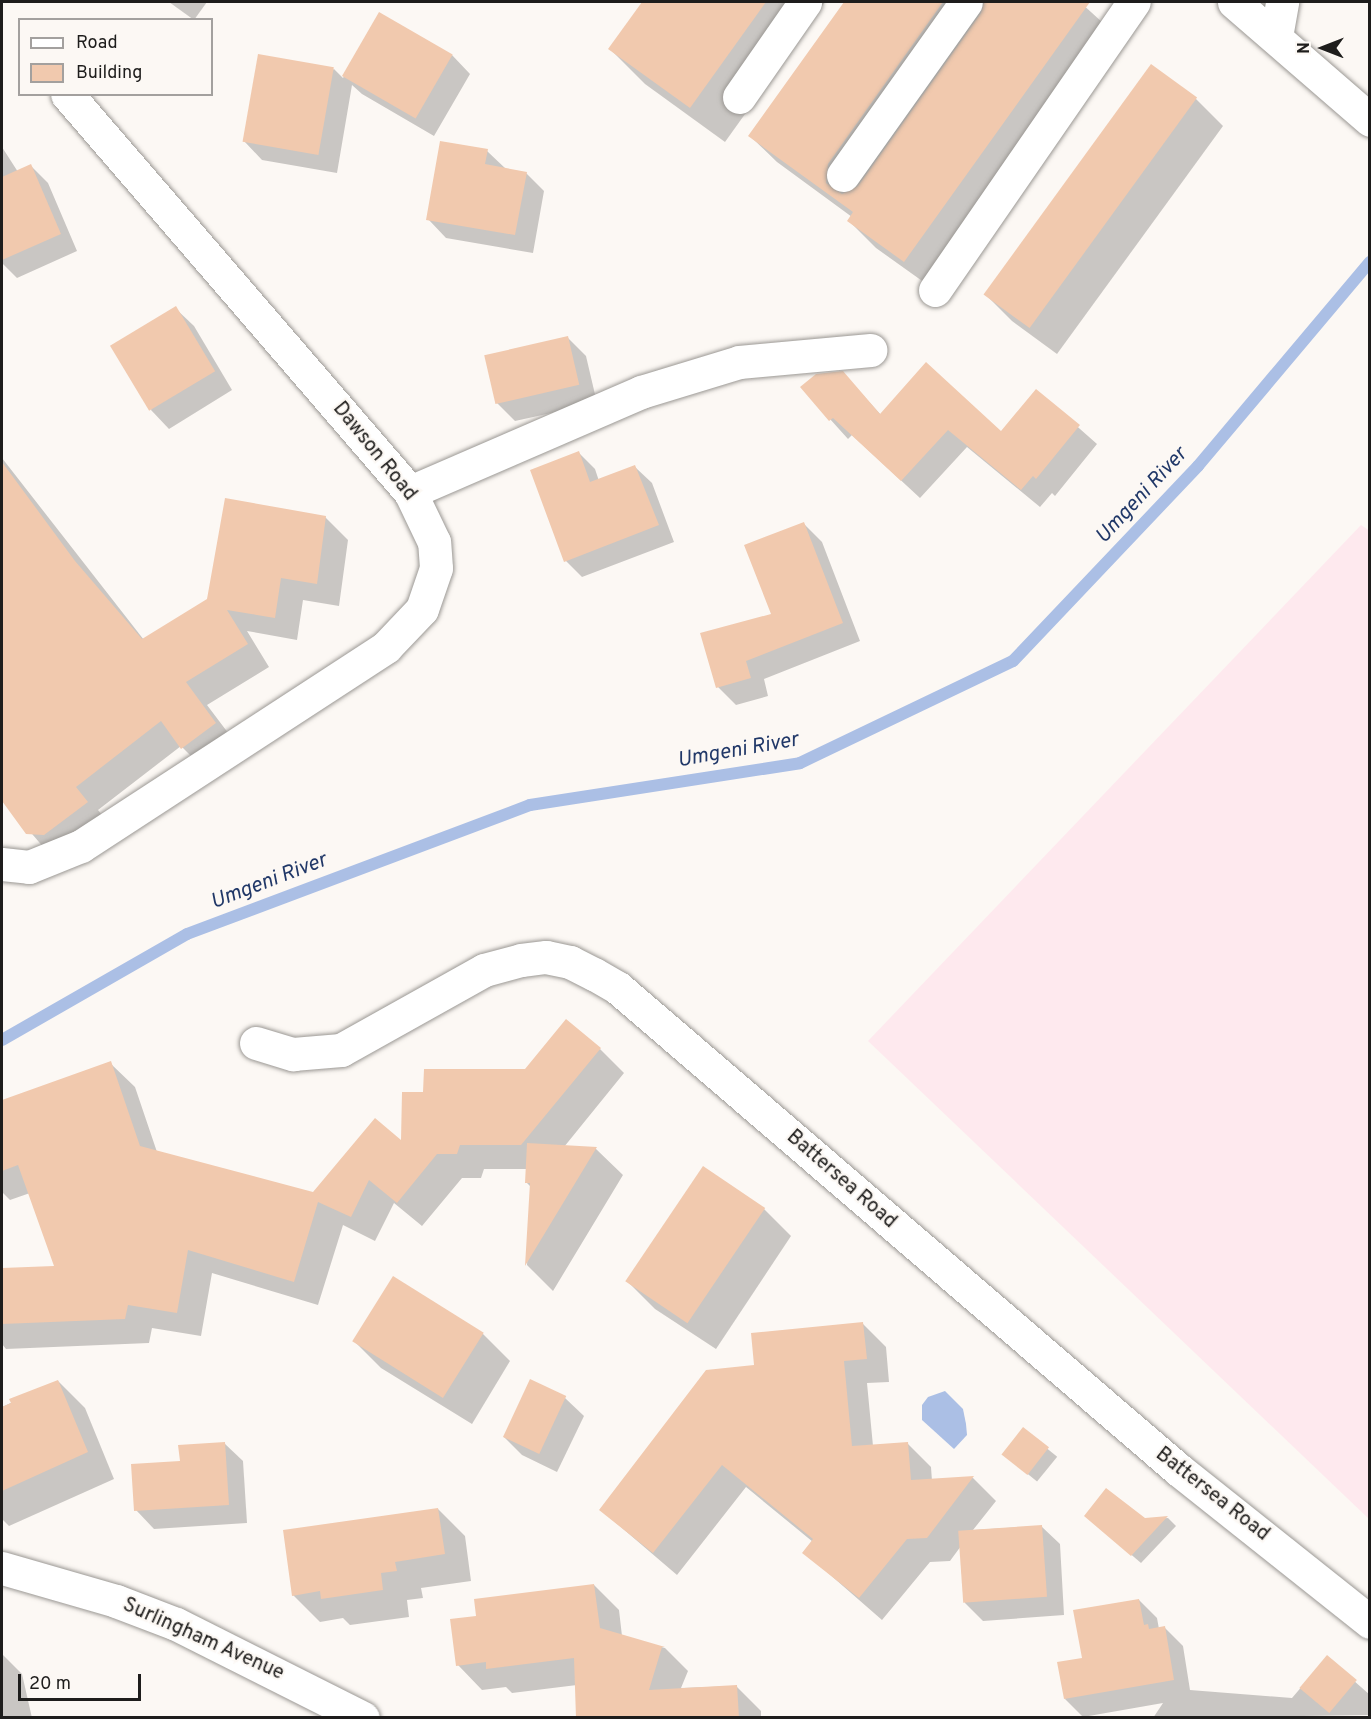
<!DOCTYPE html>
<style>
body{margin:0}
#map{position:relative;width:1371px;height:1719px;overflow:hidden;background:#fcf8f4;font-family:Overpass,sans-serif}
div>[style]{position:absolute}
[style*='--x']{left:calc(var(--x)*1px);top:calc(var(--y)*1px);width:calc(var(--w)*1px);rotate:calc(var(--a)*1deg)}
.education>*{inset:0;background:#fee9ee}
.water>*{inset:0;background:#abbfe5}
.shadow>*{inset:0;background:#0003;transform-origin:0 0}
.stream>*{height:12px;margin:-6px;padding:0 6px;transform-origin:6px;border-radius:6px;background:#abbfe5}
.building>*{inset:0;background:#f1c9ae;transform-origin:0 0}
.roads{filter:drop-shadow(0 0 2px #9b9894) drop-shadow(0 0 2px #9b9894)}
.minor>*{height:33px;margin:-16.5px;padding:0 16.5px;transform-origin:16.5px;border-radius:16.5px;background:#fff}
span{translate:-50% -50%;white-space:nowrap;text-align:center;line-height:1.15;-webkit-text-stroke:4.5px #fcf8f4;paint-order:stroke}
.street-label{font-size:20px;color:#1e1d1c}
.water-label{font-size:21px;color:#213868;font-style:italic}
.frame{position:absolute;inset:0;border:3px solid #1e1d1c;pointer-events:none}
.legend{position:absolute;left:18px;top:18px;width:195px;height:78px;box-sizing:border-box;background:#fcf8f4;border:2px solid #a3a09e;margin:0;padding:8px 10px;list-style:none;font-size:18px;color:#1e1d1c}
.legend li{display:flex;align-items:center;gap:12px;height:30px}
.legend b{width:30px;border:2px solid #a3a09e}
.north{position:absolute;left:1293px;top:18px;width:60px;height:60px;-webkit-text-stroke:4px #fcf8f4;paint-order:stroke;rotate:270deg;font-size:16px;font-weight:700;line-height:24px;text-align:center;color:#1e1d1c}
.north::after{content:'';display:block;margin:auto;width:21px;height:27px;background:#1e1d1c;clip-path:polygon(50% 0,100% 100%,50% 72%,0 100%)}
.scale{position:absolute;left:18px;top:1674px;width:123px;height:27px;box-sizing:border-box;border:3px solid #1e1d1c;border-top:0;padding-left:8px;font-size:18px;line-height:21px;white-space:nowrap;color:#1e1d1c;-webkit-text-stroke:4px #fcf8f4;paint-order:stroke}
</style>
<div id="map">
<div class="education">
<i style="clip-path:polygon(1361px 525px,1370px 531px,1369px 1519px,868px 1041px)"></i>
</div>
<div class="water">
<i style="clip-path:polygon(945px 1391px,963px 1409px,966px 1424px,967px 1435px,954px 1449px,922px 1420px,922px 1405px,928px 1397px)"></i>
</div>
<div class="shadow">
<i style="clip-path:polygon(169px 2px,207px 2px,194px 20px)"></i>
<i style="clip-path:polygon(644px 2px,825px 2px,725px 142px,645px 84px,610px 49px)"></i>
<i style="clip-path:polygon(846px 2px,1080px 2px,1114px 33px,932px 288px,876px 248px,849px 221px,852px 217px,777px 162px,750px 136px)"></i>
<i style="clip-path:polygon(379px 14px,452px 55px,470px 74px,434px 136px,362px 94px,352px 85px,337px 173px,262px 160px,244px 141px,334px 69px,343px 78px)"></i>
<i style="clip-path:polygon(1151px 66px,1196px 99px,1223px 126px,1057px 354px,1012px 321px,985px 294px)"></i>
<i style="clip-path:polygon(2px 147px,18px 172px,31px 166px,48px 183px,77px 251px,17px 278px,2px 263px)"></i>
<i style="clip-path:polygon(487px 151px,506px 169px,526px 173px,544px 191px,533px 253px,446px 238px,428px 219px)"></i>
<i style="clip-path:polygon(175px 308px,194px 326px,232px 390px,169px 429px,151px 410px)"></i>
<i style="clip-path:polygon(568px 338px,586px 356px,597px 403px,515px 421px,497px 403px)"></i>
<i style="clip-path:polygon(843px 373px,881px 415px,1002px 433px,1037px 391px,1097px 444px,1055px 496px,1052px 493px,1040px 507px,967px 447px,920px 498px,852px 435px,848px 439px,802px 388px)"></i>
<i style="clip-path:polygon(578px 452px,595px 469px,599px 481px,635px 467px,652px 483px,674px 542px,582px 577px,566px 561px)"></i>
<i style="clip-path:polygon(2px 458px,144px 640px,208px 600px,325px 517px,348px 540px,339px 606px,303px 600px,297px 640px,247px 631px,269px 667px,207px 705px,238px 746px,205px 770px,181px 746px,98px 810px,110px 825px,51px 856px,2px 799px,2px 608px,25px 590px,2px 558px)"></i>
<i style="clip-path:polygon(803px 523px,822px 542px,860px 641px,764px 679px,768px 696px,736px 705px,718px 687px,773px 615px)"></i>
<i style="clip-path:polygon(600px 1049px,624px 1073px,564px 1147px,596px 1149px,623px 1175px,553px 1291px,527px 1265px,531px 1187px,526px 1182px,527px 1169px,484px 1169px,481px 1178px,462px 1178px,422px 1226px,394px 1203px,375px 1241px,343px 1225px,318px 1305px,212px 1273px,201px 1336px,152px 1328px,149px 1343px,6px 1349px,2px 1344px,2px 1270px,56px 1267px,30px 1193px,10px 1200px,2px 1192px,2px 1102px,110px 1063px,135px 1087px,157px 1152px,313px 1194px,403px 1143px,425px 1094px,526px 1071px)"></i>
<i style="clip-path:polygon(764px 1209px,791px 1236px,716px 1349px,655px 1309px,628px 1282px)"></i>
<i style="clip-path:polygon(393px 1278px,483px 1334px,510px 1361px,472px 1424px,381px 1368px,354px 1341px)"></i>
<i style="clip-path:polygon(863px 1324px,886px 1347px,889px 1382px,867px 1383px,873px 1446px,908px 1444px,931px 1467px,932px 1481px,973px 1478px,996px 1501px,973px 1530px,1041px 1526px,1060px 1544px,1064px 1615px,983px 1621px,965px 1603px,961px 1546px,950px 1561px,930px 1562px,882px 1620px,804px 1552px,813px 1542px,746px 1487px,677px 1575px,601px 1510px,755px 1367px)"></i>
<i style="clip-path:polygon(58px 1381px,85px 1408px,114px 1479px,9px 1526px,2px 1519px,2px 1407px)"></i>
<i style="clip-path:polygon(531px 1381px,565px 1398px,584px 1416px,557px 1472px,522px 1455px,504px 1437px)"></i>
<i style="left:1023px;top:1429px;width:44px;height:32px;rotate:39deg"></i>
<i style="clip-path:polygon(224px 1443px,243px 1461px,247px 1523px,154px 1529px,136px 1510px,181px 1462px)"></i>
<i style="clip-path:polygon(438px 1509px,465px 1536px,471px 1581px,421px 1588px,423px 1598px,407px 1600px,409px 1617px,350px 1625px,343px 1618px,320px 1622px,293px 1595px)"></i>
<i style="clip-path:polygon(1168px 1518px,1176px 1526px,1141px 1563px,1093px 1522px)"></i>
<i style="clip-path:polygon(594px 1585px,619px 1610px,622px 1636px,665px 1648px,688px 1671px,681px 1688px,736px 1686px,761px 1711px,761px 1718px,578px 1718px,577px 1685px,512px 1693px,506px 1687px,482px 1690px,458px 1665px,478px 1617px)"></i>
<i style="clip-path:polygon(1139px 1600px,1157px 1618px,1159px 1629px,1165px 1628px,1183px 1646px,1190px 1690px,1292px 1698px,1327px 1657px,1370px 1695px,1370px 1715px,1153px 1718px,1163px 1703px,1083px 1717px,1065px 1699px,1083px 1659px)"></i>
<i style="clip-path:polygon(2px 1654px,22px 1674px,32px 1718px,2px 1718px)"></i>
</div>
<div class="stream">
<i style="--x:2;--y:1040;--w:213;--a:-29.8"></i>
<i style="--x:187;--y:934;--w:366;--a:-20.6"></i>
<i style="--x:530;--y:805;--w:273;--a:-8.8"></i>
<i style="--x:800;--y:763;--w:236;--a:-25.6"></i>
<i style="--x:1013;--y:661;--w:269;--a:-46.5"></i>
<i style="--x:1198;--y:466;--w:267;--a:-49.9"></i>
</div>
<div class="building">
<i style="clip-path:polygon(642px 2px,766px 2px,690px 108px,608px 49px)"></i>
<i style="clip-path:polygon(844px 2px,943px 2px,828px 164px,826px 183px,842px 194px,858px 186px,981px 13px,984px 2px,1090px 2px,904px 262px,847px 221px,853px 212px,748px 136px)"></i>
<i style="left:379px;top:12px;width:85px;height:74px;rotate:30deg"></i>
<i style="left:258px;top:54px;width:77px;height:89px;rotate:10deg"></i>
<i style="left:1151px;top:64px;width:57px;height:285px;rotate:36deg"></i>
<i style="clip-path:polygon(440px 141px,488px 149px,485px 164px,527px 172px,515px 235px,426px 220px)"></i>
<i style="clip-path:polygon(31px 164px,61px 234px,2px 260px,2px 177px)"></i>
<i style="left:176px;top:306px;width:76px;height:77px;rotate:59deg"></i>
<i style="left:568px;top:336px;width:50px;height:86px;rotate:77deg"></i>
<i style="clip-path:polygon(926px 362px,1001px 431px,1036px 389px,1080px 425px,1036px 479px,1033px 476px,1021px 490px,948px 430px,901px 481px,833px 418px,829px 421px,800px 387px,816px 374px,843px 371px,880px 414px)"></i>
<i style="clip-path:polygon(579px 451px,590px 482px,635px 465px,659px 525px,564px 562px,530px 470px)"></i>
<i style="clip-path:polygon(2px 462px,75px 561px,142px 639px,207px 599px,225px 498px,326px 516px,317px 584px,281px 578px,275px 618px,227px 610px,248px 644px,186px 682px,216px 723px,181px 749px,161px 721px,76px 787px,88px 802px,44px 835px,26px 834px,2px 801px)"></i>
<i style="clip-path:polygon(804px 522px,843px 623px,746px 661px,751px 678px,716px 688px,700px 633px,771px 614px,744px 545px)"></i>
<i style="clip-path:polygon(566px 1019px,601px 1048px,521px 1145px,460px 1145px,457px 1154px,437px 1154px,397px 1203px,369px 1180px,351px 1217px,318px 1202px,294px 1282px,188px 1250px,177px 1313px,128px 1305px,125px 1319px,2px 1324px,2px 1268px,54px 1266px,18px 1165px,2px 1171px,2px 1100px,111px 1061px,140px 1146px,313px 1192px,375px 1118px,401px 1140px,402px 1092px,423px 1092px,424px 1069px,525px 1069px)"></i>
<i style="clip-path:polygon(527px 1143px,597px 1147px,525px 1266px,530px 1183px,525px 1183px)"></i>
<i style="left:703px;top:1166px;width:75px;height:139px;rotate:34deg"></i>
<i style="left:393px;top:1276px;width:107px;height:77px;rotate:32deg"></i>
<i style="clip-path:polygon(863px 1322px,867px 1359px,844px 1361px,852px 1446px,908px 1442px,911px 1480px,974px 1476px,927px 1538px,907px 1539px,859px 1598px,802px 1553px,813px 1539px,722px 1465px,653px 1553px,599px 1510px,706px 1370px,754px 1365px,751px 1333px)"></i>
<i style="left:530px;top:1379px;width:40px;height:64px;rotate:25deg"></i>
<i style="clip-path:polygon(58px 1380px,88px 1452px,2px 1491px,2px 1407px,11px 1403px,9px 1399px)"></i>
<i style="left:1023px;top:1427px;width:33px;height:35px;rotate:38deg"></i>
<i style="clip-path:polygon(225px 1442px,229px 1505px,134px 1511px,131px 1464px,180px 1461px,178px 1445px)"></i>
<i style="clip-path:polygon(1106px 1488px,1145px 1518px,1168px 1516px,1131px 1556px,1084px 1516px)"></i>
<i style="clip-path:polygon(438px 1508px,445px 1554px,395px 1562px,397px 1571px,381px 1573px,383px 1590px,321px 1599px,320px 1591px,292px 1596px,283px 1530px)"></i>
<i style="left:1042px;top:1525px;width:72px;height:84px;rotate:86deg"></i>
<i style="clip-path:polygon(594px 1584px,600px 1628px,665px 1647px,662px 1647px,649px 1690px,737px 1685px,739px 1718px,576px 1718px,574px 1658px,486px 1669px,486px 1662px,456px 1666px,450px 1619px,476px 1616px,474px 1599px)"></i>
<i style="clip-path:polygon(1139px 1599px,1144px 1625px,1148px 1624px,1149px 1629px,1165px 1626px,1174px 1680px,1064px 1699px,1057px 1662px,1082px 1658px,1073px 1610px)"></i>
<i style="left:1327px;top:1655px;width:39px;height:43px;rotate:40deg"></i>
</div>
<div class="roads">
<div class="minor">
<i style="--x:1234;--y:2;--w:180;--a:40.9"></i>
<i style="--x:1276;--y:37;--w:36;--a:-80"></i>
<i style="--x:739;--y:97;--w:116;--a:-55.2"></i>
<i style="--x:843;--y:175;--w:212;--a:-54.6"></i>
<i style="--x:935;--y:290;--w:350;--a:-55.4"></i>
<i style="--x:410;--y:492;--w:252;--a:-23.4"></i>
<i style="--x:641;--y:392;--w:102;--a:-17"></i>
<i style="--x:739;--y:362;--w:132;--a:-5.2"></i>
<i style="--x:2;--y:864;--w:27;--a:6"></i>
<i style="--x:29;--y:867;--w:56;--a:-22"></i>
<i style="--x:81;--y:846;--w:364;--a:-33.1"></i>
<i style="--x:386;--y:647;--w:52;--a:-46.5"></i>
<i style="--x:422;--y:609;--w:43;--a:-71.1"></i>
<i style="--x:436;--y:568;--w:26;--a:-94"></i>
<i style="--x:434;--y:542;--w:55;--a:-115.6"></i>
<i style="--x:410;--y:492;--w:525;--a:-130.76"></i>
<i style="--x:256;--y:1043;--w:39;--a:17"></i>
<i style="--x:293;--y:1054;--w:48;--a:-4.8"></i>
<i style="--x:341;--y:1050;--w:164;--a:-29.2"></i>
<i style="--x:484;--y:970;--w:38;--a:-15"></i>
<i style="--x:521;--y:960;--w:25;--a:-7"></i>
<i style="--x:546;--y:957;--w:25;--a:12"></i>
<i style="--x:570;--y:962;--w:27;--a:27"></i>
<i style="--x:594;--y:974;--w:28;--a:30"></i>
<i style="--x:618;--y:988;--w:740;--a:40.67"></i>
<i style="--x:1179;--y:1470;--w:244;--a:38.5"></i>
<i style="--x:2;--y:1568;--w:119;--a:16.1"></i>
<i style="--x:116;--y:1601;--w:64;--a:21"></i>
<i style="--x:176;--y:1624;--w:209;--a:26.7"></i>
</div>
</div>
<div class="street-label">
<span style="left:374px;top:452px;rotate:51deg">Dawson Road</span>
<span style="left:841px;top:1180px;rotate:41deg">Battersea Road</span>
<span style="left:1212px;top:1495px;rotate:38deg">Battersea Road</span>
<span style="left:203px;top:1640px;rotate:24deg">Surlingham Avenue</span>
</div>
<div class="water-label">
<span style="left:1142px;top:496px;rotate:-47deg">Umgeni River</span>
<span style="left:738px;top:751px;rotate:-10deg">Umgeni River</span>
<span style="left:269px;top:882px;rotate:-21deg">Umgeni River</span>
</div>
<div class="frame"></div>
<ul class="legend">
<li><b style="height:8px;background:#fff"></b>Road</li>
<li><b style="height:16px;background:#f1c9ae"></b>Building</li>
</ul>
<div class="north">N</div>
<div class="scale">20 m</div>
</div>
